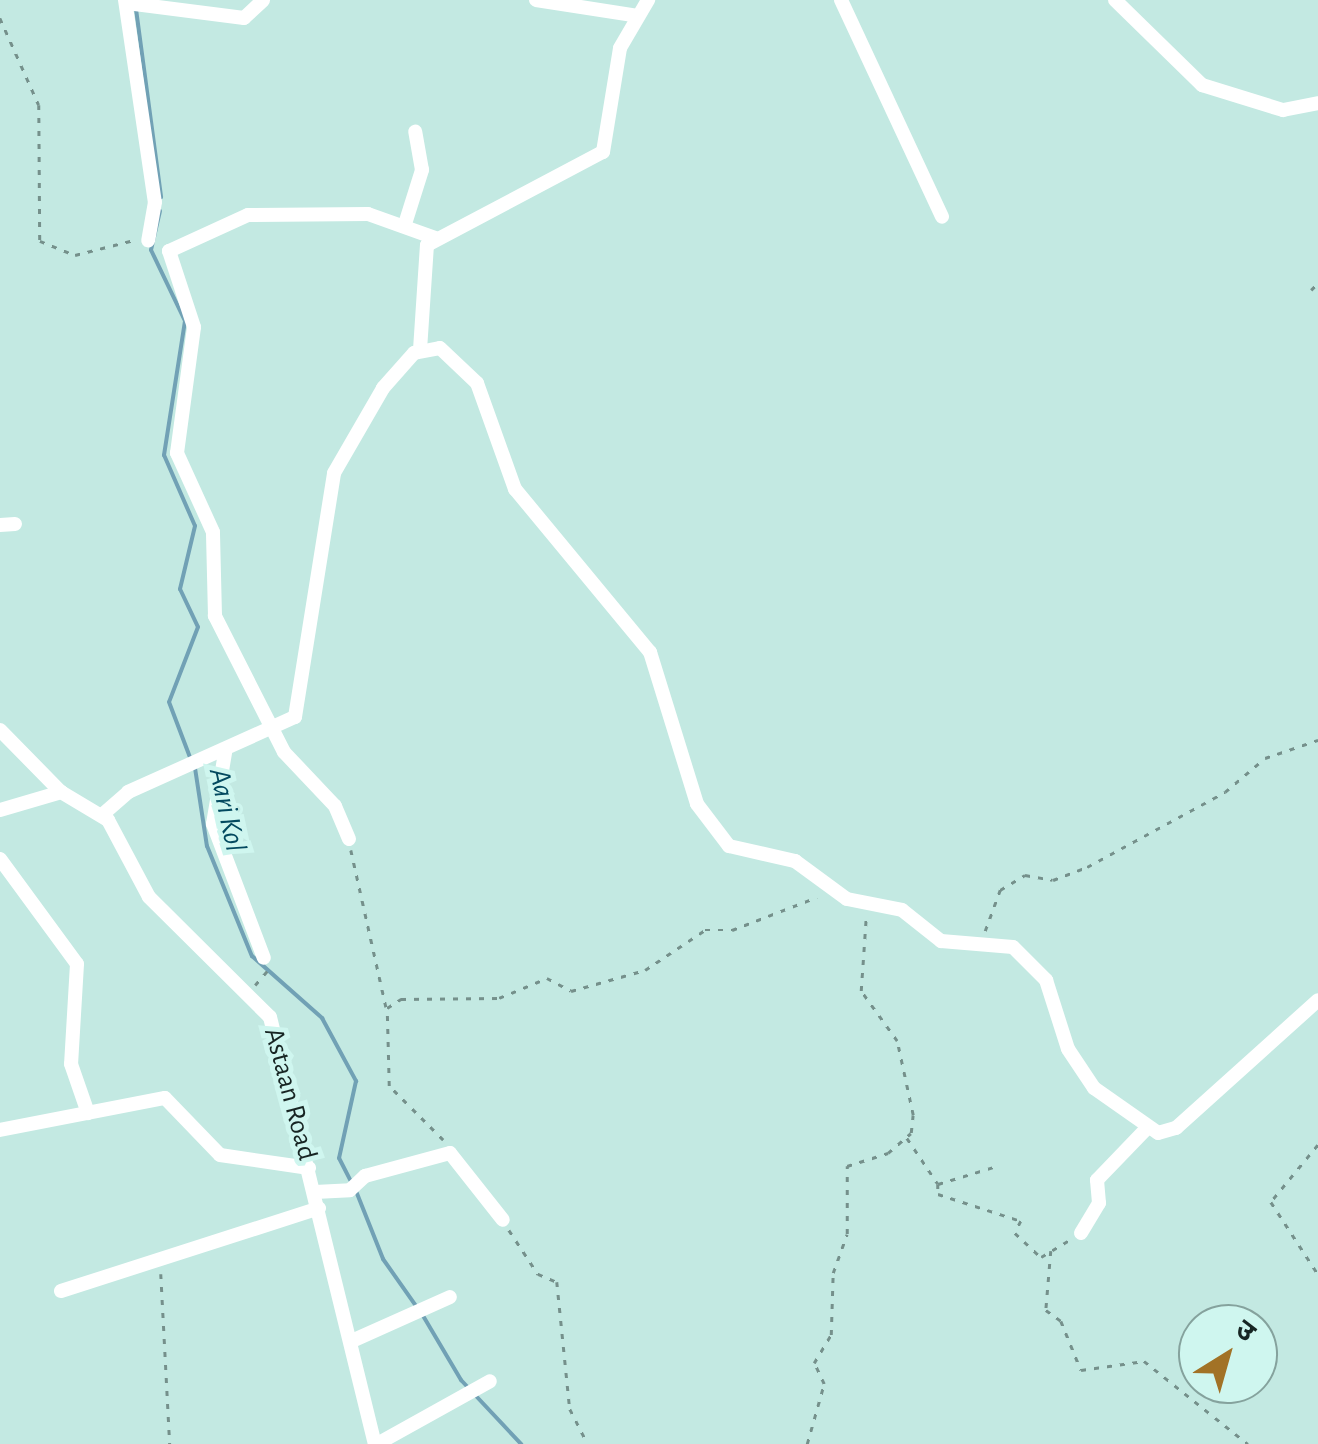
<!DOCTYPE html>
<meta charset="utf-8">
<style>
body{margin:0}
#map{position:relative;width:1318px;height:1444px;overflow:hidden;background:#c3e9e2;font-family:"Alegreya Sans","Noto Sans Devanagari",sans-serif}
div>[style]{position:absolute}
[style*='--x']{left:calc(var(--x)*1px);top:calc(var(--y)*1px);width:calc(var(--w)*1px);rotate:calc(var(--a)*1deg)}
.stream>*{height:4px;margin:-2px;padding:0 2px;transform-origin:2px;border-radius:2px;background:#71a1b5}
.path>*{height:2.5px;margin-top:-1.25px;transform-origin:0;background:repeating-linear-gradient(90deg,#75908b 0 5px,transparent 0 13px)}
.minor>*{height:14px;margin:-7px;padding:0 7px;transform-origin:7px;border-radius:7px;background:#fff}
span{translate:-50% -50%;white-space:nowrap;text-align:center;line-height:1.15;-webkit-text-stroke:10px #cff6ef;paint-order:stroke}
.street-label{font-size:28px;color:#172523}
.water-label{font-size:30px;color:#03495f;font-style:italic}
.north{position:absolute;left:1178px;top:1304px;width:100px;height:100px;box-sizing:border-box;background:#cff6ef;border:2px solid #85a29d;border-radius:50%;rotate:37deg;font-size:28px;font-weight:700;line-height:40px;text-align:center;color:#172523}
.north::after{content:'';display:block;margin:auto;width:35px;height:45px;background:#a27226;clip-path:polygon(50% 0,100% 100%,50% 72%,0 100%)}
</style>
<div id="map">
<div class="stream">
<i style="--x:136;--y:9;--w:190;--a:82.4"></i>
<i style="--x:160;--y:211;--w:40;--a:103"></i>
<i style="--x:151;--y:250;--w:79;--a:64.4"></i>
<i style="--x:185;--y:321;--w:136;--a:98.9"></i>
<i style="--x:164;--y:455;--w:77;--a:66.4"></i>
<i style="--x:195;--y:526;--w:65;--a:103.4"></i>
<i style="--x:180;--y:589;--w:42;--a:64.7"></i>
<i style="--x:198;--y:627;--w:80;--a:111.1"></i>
<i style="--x:169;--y:702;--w:62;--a:69.2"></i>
<i style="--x:195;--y:768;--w:79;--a:81.3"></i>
<i style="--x:207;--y:846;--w:119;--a:67.8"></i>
<i style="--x:252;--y:956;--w:94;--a:41.5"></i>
<i style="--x:322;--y:1018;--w:72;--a:61.6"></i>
<i style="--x:356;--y:1081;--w:79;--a:102.4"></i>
<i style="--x:339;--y:1158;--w:28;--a:63"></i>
<i style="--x:356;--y:1191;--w:73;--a:68.3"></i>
<i style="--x:383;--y:1259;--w:57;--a:54.9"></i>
<i style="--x:422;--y:1314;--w:77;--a:59.4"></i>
<i style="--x:461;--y:1380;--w:88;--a:46.8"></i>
</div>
<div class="path">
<i style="--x:0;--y:18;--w:95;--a:65.9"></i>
<i style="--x:39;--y:105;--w:136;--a:89.6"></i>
<i style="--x:40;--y:241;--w:38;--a:22"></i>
<i style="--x:75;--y:255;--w:61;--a:-14.3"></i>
<i style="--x:1311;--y:290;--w:10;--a:-45"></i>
<i style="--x:351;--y:850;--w:161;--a:77.4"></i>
<i style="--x:985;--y:931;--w:44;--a:-69.9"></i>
<i style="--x:1000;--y:890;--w:29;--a:-31"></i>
<i style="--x:1025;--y:875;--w:28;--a:10"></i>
<i style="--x:1053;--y:880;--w:36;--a:-21"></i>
<i style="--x:1087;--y:867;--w:157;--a:-28.5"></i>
<i style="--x:1225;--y:792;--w:52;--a:-40.4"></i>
<i style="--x:1265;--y:758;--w:56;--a:-18.8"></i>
<i style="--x:255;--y:985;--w:21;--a:-49"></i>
<i style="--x:907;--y:1138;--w:55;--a:56"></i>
<i style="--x:938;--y:1184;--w:62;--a:-17"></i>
<i style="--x:443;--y:1140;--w:76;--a:-135"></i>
<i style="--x:389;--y:1086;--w:78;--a:-91.5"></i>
<i style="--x:387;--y:1008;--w:17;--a:-33"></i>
<i style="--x:401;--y:999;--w:98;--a:-0.6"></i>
<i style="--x:499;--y:998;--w:52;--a:-22.6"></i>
<i style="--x:547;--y:978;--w:27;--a:28"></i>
<i style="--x:571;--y:991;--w:77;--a:-15.8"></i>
<i style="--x:645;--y:970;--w:72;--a:-33.7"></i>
<i style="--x:705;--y:930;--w:27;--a:0"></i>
<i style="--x:732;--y:930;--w:91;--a:-21.2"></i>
<i style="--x:1318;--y:1145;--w:74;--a:129.5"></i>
<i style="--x:1271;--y:1202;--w:86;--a:56.9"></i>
<i style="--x:938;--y:1184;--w:10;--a:90"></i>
<i style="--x:938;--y:1194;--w:87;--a:18"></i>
<i style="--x:1021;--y:1221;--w:13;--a:117"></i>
<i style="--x:1015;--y:1233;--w:35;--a:43"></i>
<i style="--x:1041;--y:1257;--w:35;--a:-31"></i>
<i style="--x:509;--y:1230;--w:53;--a:56.6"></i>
<i style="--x:538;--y:1274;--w:21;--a:23"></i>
<i style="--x:557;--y:1282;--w:128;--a:84.2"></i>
<i style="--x:570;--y:1409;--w:39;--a:63"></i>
<i style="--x:1051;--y:1251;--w:59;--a:94.8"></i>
<i style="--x:1046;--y:1310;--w:19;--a:36"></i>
<i style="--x:1061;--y:1321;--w:53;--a:67.8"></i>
<i style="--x:1081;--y:1370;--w:64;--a:-8.1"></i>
<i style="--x:1144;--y:1361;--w:133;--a:38.6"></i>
<i style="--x:161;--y:1274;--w:170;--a:87"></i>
<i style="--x:807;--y:1444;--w:62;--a:-74.2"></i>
<i style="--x:824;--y:1384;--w:23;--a:-115"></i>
<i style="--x:814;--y:1363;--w:33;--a:-59"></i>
<i style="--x:831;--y:1335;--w:62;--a:-88.2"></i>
<i style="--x:833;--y:1273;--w:41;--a:-70.3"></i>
<i style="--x:847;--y:1234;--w:68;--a:-90"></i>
<i style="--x:847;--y:1166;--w:43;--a:-17.6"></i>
<i style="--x:888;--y:1153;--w:30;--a:-41"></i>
<i style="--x:911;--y:1133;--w:18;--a:-84"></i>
<i style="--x:913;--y:1115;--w:76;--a:-102.2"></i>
<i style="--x:897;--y:1041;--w:62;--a:-125.8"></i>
<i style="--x:861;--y:991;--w:74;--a:-86.1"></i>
</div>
<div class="minor">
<i style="--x:125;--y:0;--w:204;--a:81.6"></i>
<i style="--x:155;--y:202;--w:39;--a:100"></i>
<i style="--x:536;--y:0;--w:103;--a:8.9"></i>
<i style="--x:841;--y:0;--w:239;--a:65"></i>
<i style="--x:1115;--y:0;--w:122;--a:44.3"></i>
<i style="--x:1202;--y:85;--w:85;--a:17.2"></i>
<i style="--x:1283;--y:110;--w:36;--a:-11"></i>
<i style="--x:127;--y:3;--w:118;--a:7.3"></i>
<i style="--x:244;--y:18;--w:26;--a:-43"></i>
<i style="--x:405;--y:224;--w:57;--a:-72.5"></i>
<i style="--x:422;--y:170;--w:39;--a:-100"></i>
<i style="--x:420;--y:350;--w:105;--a:-86.2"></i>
<i style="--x:427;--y:245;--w:199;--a:-27.9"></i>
<i style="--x:603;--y:152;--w:105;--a:-80.7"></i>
<i style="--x:620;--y:48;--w:56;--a:-59.7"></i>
<i style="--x:0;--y:525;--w:15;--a:-4"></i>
<i style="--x:0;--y:730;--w:87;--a:45.5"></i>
<i style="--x:61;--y:792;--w:55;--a:30.8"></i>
<i style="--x:108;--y:820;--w:87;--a:62"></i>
<i style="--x:149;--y:897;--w:170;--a:44.8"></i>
<i style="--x:270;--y:1017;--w:440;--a:76.2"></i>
<i style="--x:225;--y:753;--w:72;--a:99.6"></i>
<i style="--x:213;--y:824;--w:143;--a:69.2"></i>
<i style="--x:0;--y:810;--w:64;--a:-16.4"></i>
<i style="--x:102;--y:815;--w:35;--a:-41"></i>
<i style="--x:128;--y:792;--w:183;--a:-24.2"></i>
<i style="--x:295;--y:717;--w:247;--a:-80.9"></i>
<i style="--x:334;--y:473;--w:98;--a:-60"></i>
<i style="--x:383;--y:388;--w:47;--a:-48.5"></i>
<i style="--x:414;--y:353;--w:26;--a:-11"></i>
<i style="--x:440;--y:348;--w:51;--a:43.4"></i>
<i style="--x:477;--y:383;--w:113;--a:70.3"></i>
<i style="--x:515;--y:489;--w:212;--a:50.4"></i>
<i style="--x:650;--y:652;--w:159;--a:72.8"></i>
<i style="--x:697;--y:804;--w:53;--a:52.7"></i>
<i style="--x:729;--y:846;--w:68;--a:12.8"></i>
<i style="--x:795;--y:861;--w:64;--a:36.2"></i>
<i style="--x:847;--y:899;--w:56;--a:11.3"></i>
<i style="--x:902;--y:910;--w:50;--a:38.5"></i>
<i style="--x:941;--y:941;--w:72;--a:4.8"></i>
<i style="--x:1013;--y:947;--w:47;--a:45"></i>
<i style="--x:1046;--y:980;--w:72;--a:72.3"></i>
<i style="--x:1068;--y:1049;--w:47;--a:56.3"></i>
<i style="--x:1094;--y:1088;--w:78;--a:35.1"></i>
<i style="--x:1158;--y:1133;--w:19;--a:-16"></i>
<i style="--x:1176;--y:1128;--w:191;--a:-42"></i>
<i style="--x:349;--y:839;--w:36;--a:-113"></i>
<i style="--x:335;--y:806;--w:74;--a:-133.4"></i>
<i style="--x:284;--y:752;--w:153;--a:-116.9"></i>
<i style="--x:215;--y:616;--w:84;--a:-91.4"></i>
<i style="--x:213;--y:532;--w:87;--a:-114.5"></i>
<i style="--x:177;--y:453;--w:127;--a:-82.3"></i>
<i style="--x:194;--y:327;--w:80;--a:-108.2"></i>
<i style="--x:169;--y:251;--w:87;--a:-24.5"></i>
<i style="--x:248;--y:215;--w:120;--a:-0.5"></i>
<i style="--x:368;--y:214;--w:71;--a:19.7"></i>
<i style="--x:0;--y:859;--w:130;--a:53.7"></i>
<i style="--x:77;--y:964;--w:100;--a:93.4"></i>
<i style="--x:71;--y:1064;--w:52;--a:70.9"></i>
<i style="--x:0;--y:1130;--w:168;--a:-11"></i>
<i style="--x:165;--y:1098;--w:79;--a:46"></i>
<i style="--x:220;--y:1155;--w:90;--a:8.3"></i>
<i style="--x:315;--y:1192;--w:35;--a:-3"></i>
<i style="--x:350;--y:1190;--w:21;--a:-43"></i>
<i style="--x:365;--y:1176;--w:88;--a:-15.1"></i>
<i style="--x:450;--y:1153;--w:85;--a:51.7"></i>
<i style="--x:1081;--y:1233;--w:35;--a:-59"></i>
<i style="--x:1099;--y:1203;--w:23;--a:-95"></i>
<i style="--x:1097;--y:1180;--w:71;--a:-46.1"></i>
<i style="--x:61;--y:1291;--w:271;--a:-17.8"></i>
<i style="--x:354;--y:1340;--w:105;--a:-24.1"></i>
<i style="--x:377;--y:1444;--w:129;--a:-29.1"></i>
</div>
<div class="street-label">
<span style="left:290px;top:1094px;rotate:75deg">Astaan Road</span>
</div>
<div class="water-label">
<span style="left:227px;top:810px;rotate:78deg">Aari Kol</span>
</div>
<div class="north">उ</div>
</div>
